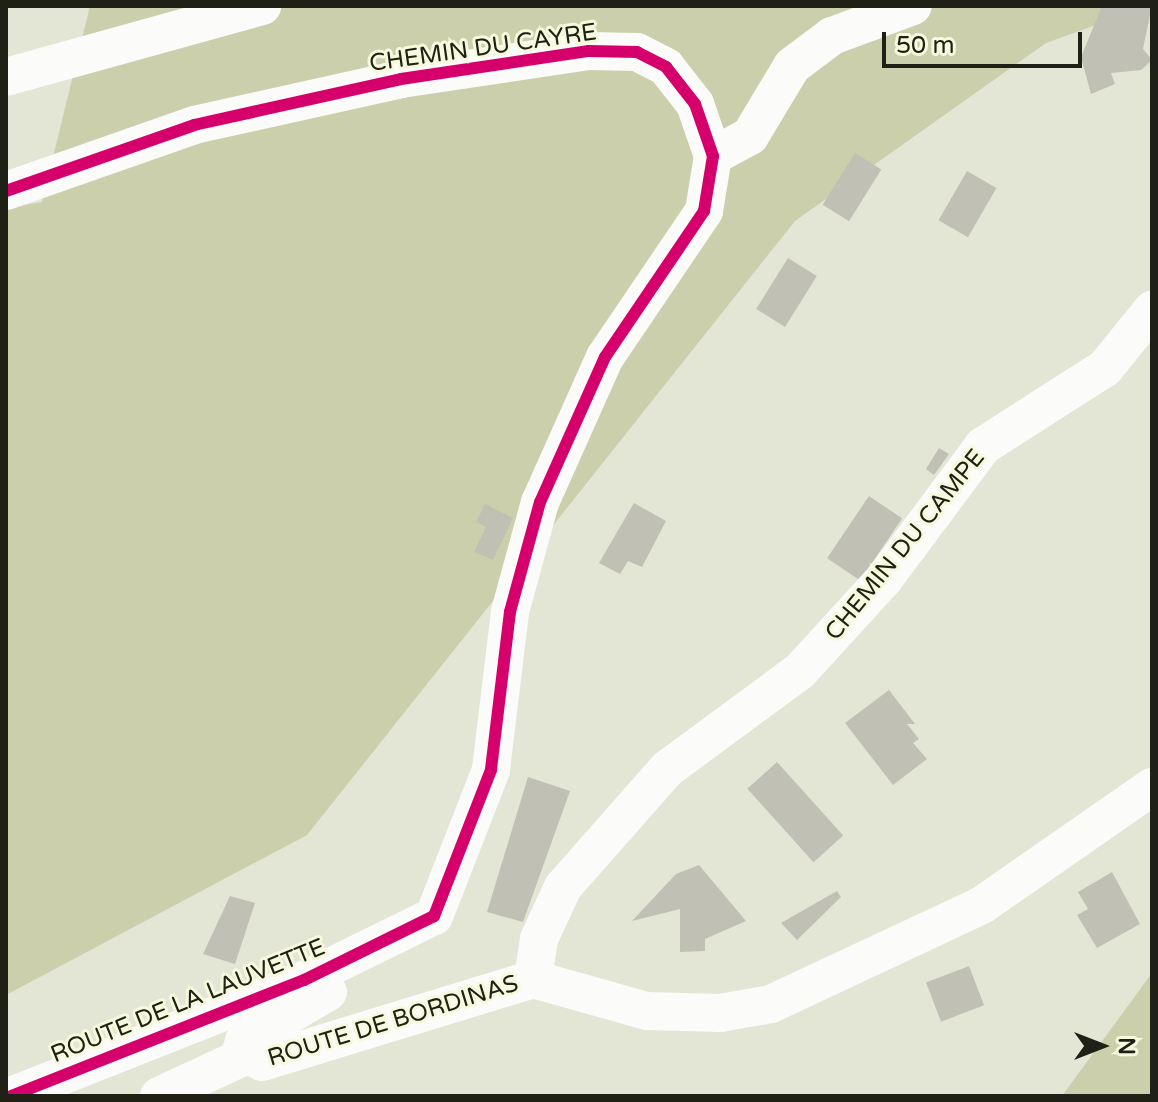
<!DOCTYPE html>
<style>
body{margin:0}
#map{position:relative;width:1158px;height:1102px;overflow:hidden;background:#e3e5d5;font-family:"Varela Round",sans-serif}
div>[style]{position:absolute}
[style*='--x']{left:calc(var(--x)*1px);top:calc(var(--y)*1px);width:calc(var(--w)*1px);rotate:calc(var(--a)*1deg)}
.green>*{inset:0;background:#cccfab}
.building>*{inset:0;background:#c0c1b4;transform-origin:0 0}
.minor>*{height:38px;margin:-19px;padding:0 19px;transform-origin:19px;border-radius:19px;background:#fbfbf9}
.cycleway>*{height:12px;margin:-6px;padding:0 6px;transform-origin:6px;border-radius:6px;background:#d6006c}
span{translate:-50% -50%;white-space:nowrap;text-align:center;line-height:1.15;-webkit-text-stroke:6px #f6f9db;paint-order:stroke}
.street-label{font-size:24px;color:#202116}
.frame{position:absolute;inset:0;border:8px solid #202116;pointer-events:none}
.north{position:absolute;left:1062px;top:1006px;width:80px;height:80px;-webkit-text-stroke:6px #f6f9db;paint-order:stroke;rotate:90deg;font-size:22px;font-weight:700;line-height:32px;text-align:center;color:#202116}
.north::after{content:'';display:block;margin:auto;width:28px;height:36px;background:#202116;clip-path:polygon(50% 0,100% 100%,50% 72%,0 100%)}
.scale{position:absolute;left:882px;top:32px;width:200px;height:36px;box-sizing:border-box;border:4px solid #202116;border-top:0;padding-left:10px;font-size:24px;line-height:28px;white-space:nowrap;color:#202116;-webkit-text-stroke:6px #f6f9db;paint-order:stroke}
</style>
<div id="map">
<div class="green">
<i style="clip-path:polygon(90px 6px,1148px 6px,1046px 43px,795px 221px,307px 835px,6px 995px,6px 208px,42px 202px)"></i>
<i style="clip-path:polygon(1152px 973px,1152px 1096px,1062px 1096px)"></i>
</div>
<div class="building">
<i style="clip-path:polygon(1102px 6px,1152px 6px,1143px 49px,1152px 60px,1141px 70px,1111px 73px,1115px 84px,1091px 94px,1081px 57px)"></i>
<i style="left:855px;top:153px;width:31px;height:61px;rotate:32deg"></i>
<i style="left:967px;top:171px;width:34px;height:57px;rotate:30deg"></i>
<i style="left:788px;top:258px;width:34px;height:60px;rotate:32deg"></i>
<i style="clip-path:polygon(939px 448px,949px 454px,934px 475px,926px 469px)"></i>
<i style="left:869px;top:496px;width:40px;height:75px;rotate:34deg"></i>
<i style="clip-path:polygon(634px 503px,666px 521px,642px 567px,628px 561px,620px 574px,599px 563px)"></i>
<i style="clip-path:polygon(485px 504px,513px 518px,493px 560px,474px 552px,486px 527px,476px 522px)"></i>
<i style="clip-path:polygon(889px 690px,915px 724px,907px 724px,919px 739px,913px 743px,927px 759px,893px 785px,845px 723px)"></i>
<i style="left:777px;top:762px;width:99px;height:40px;rotate:48deg"></i>
<i style="clip-path:polygon(528px 777px,570px 791px,523px 922px,487px 912px)"></i>
<i style="clip-path:polygon(699px 865px,746px 921px,705px 939px,705px 951px,680px 952px,680px 909px,632px 921px,676px 874px)"></i>
<i style="clip-path:polygon(1112px 872px,1140px 924px,1097px 948px,1077px 915px,1088px 909px,1078px 892px)"></i>
<i style="clip-path:polygon(837px 891px,841px 897px,797px 940px,781px 923px)"></i>
<i style="clip-path:polygon(230px 896px,255px 903px,235px 964px,203px 954px)"></i>
<i style="left:969px;top:966px;width:42px;height:46px;rotate:69deg"></i>
</div>
<div class="minor">
<i style="--x:6;--y:77;--w:266;--a:-15.5"></i>
<i style="--x:713;--y:156;--w:42;--a:-28.4"></i>
<i style="--x:750;--y:136;--w:82;--a:-59"></i>
<i style="--x:792;--y:66;--w:50;--a:-36.9"></i>
<i style="--x:832;--y:36;--w:86;--a:-20.3"></i>
<i style="--x:6;--y:191;--w:199;--a:-19.3"></i>
<i style="--x:194;--y:125;--w:212;--a:-12.5"></i>
<i style="--x:401;--y:79;--w:190;--a:-8.5"></i>
<i style="--x:589;--y:51;--w:48;--a:1.2"></i>
<i style="--x:637;--y:52;--w:33;--a:27"></i>
<i style="--x:666;--y:67;--w:47;--a:51.9"></i>
<i style="--x:695;--y:104;--w:55;--a:70.9"></i>
<i style="--x:713;--y:156;--w:56;--a:99.3"></i>
<i style="--x:704;--y:211;--w:176;--a:124.1"></i>
<i style="--x:605;--y:357;--w:159;--a:114.1"></i>
<i style="--x:540;--y:502;--w:114;--a:105.3"></i>
<i style="--x:510;--y:612;--w:159;--a:96.9"></i>
<i style="--x:491;--y:770;--w:157;--a:111.3"></i>
<i style="--x:434;--y:916;--w:145;--a:153.8"></i>
<i style="--x:304;--y:980;--w:315;--a:158.4"></i>
<i style="--x:533;--y:979;--w:40;--a:-81.5"></i>
<i style="--x:539;--y:939;--w:57;--a:-65.2"></i>
<i style="--x:563;--y:887;--w:157;--a:-48.6"></i>
<i style="--x:667;--y:769;--w:165;--a:-36.4"></i>
<i style="--x:800;--y:671;--w:125;--a:-47.6"></i>
<i style="--x:884;--y:579;--w:166;--a:-53.3"></i>
<i style="--x:983;--y:446;--w:145;--a:-32.6"></i>
<i style="--x:1105;--y:368;--w:75;--a:-51"></i>
<i style="--x:328;--y:992;--w:97;--a:149.7"></i>
<i style="--x:244;--y:1041;--w:11;--a:105"></i>
<i style="--x:241;--y:1052;--w:23;--a:25"></i>
<i style="--x:262;--y:1062;--w:283;--a:-17"></i>
<i style="--x:533;--y:979;--w:118;--a:15.7"></i>
<i style="--x:647;--y:1011;--w:73;--a:1.6"></i>
<i style="--x:720;--y:1013;--w:52;--a:-10"></i>
<i style="--x:771;--y:1004;--w:233;--a:-25.1"></i>
<i style="--x:982;--y:905;--w:207;--a:-34.8"></i>
<i style="--x:159;--y:1096;--w:95;--a:-24.9"></i>
</div>
<div class="cycleway">
<i style="--x:6;--y:191;--w:199;--a:-19.3"></i>
<i style="--x:194;--y:125;--w:212;--a:-12.5"></i>
<i style="--x:401;--y:79;--w:190;--a:-8.5"></i>
<i style="--x:589;--y:51;--w:48;--a:1.2"></i>
<i style="--x:637;--y:52;--w:33;--a:27"></i>
<i style="--x:666;--y:67;--w:47;--a:51.9"></i>
<i style="--x:695;--y:104;--w:55;--a:70.9"></i>
<i style="--x:713;--y:156;--w:56;--a:99.3"></i>
<i style="--x:704;--y:211;--w:176;--a:124.1"></i>
<i style="--x:605;--y:357;--w:159;--a:114.1"></i>
<i style="--x:540;--y:502;--w:114;--a:105.3"></i>
<i style="--x:510;--y:612;--w:159;--a:96.9"></i>
<i style="--x:491;--y:770;--w:157;--a:111.3"></i>
<i style="--x:434;--y:916;--w:145;--a:153.8"></i>
<i style="--x:304;--y:980;--w:315;--a:158.4"></i>
</div>
<div class="street-label">
<span style="left:483px;top:48px;rotate:-8deg">CHEMIN DU CAYRE</span>
<span style="left:905px;top:545px;rotate:-51deg">CHEMIN DU CAMPE</span>
<span style="left:188px;top:1001px;rotate:-22deg">ROUTE DE LA LAUVETTE</span>
<span style="left:393px;top:1021px;rotate:-17deg">ROUTE DE BORDINAS</span>
</div>
<div class="frame"></div>
<div class="north">N</div>
<div class="scale">50 m</div>
</div>
